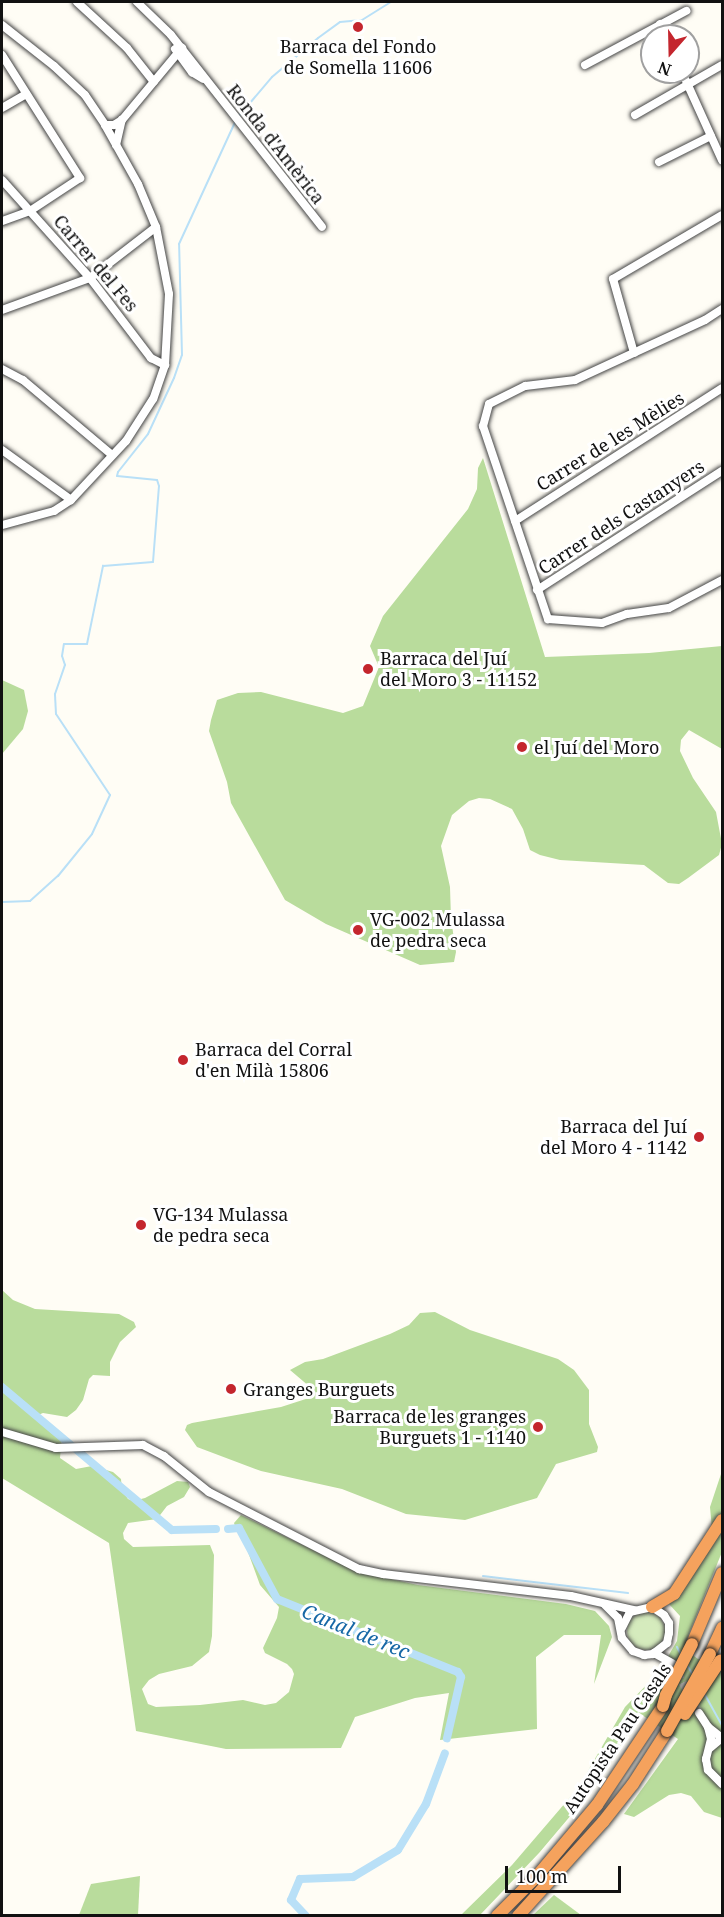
<!DOCTYPE html>
<meta charset="utf-8">
<style>
body{margin:0}
#map{position:relative;width:724px;height:1917px;overflow:hidden;background:#fffdf5;font-family:"Noto Serif",serif}
div>[style]{position:absolute}
[style*='--x']{left:calc(var(--x)*1px);top:calc(var(--y)*1px);width:calc(var(--w)*1px);rotate:calc(var(--a)*1deg)}
.green>*{inset:0;background:#d5ebbd}
.round{border-radius:50%}
.forest>*{inset:0;background:#b9dc9c}
.stream>*{height:2px;margin:-1px;padding:0 1px;transform-origin:1px;border-radius:1px;background:#b9e0f7}
.canal>*{height:8px;margin:-4px;padding:0 4px;transform-origin:4px;border-radius:4px;background:#b9e0f7}
.minor-tunnel>*{height:8px;margin-top:-4px;transform-origin:0;background:repeating-linear-gradient(90deg,#dbdad3 0 8px,transparent 0 12px)}
.roads{filter:drop-shadow(0 0 2px #444) drop-shadow(0 0 2px #444)}
.minor>*{height:8px;margin:-4px;padding:0 4px;transform-origin:4px;border-radius:4px;background:#fff}
.highway>*{height:12px;margin:-6px;padding:0 6px;transform-origin:6px;border-radius:6px;background:#f5a25d}
.bridges{filter:drop-shadow(0 0 2px #222) drop-shadow(0 0 2px #222)}
.highway-bridge>*{height:12px;margin:-6px;padding:0 6px;transform-origin:6px;border-radius:6px;background:#f5a25d}
.dots>*{width:16px;height:16px;translate:-50% -50%;box-sizing:border-box;border:3px solid #fff;border-radius:50%}
span{translate:-50% -50%;white-space:nowrap;text-align:center;line-height:1.15;-webkit-text-stroke:6px #fff;paint-order:stroke}
.poi-label{font-size:18px;color:#111}
.left{translate:0 -50%;text-align:left}
.right{translate:-100% -50%;text-align:right}
.street-label{font-size:18px;color:#111}
.water-label{font-size:20px;color:#1768a6;font-style:italic}
.frame{position:absolute;inset:0;border:3px solid #111;pointer-events:none}
.north{position:absolute;left:640px;top:24px;width:60px;height:60px;box-sizing:border-box;background:#fff;border:2px solid #a0a0a0;border-radius:50%;rotate:200deg;font-size:16px;font-weight:700;line-height:24px;text-align:center;color:#111}
.north::after{content:'';display:block;margin:auto;width:21px;height:27px;background:#c4262e;clip-path:polygon(50% 0,100% 100%,50% 72%,0 100%)}
.scale{position:absolute;left:505px;top:1866px;width:116px;height:27px;box-sizing:border-box;border:3px solid #111;border-top:0;padding-left:8px;font-size:18px;line-height:21px;white-space:nowrap;color:#111;-webkit-text-stroke:4px #fff;paint-order:stroke}
</style>
<div id="map">
<div class="green">
<i class="round" style="left:627px;top:1612px;width:38px;height:38px"></i>
</div>
<div class="forest">
<i style="clip-path:polygon(483px 458px,545px 657px,649px 653px,722px 646px,722px 749px,689px 730px,681px 740px,680px 751px,693px 778px,716px 812px,722px 844px,719px 855px,688px 878px,679px 884px,668px 883px,644px 865px,560px 860px,540px 855px,530px 850px,523px 829px,512px 809px,490px 799px,479px 798px,469px 801px,452px 815px,441px 846px,450px 887px,451px 919px,456px 952px,454px 962px,420px 965px,326px 924px,285px 900px,231px 803px,227px 782px,209px 731px,211px 720px,217px 700px,238px 693px,261px 692px,343px 713px,363px 706px,379px 667px,370px 646px,383px 616px,468px 509px,477px 489px,478px 468px)"></i>
<i style="clip-path:polygon(2px 680px,24px 690px,28px 711px,23px 729px,2px 754px)"></i>
<i style="clip-path:polygon(2px 1290px,13px 1300px,35px 1309px,119px 1314px,134px 1322px,136px 1327px,120px 1342px,110px 1362px,110px 1376px,93px 1375px,89px 1379px,83px 1400px,76px 1410px,67px 1417px,43px 1413px,38px 1415px,38px 1420px,62px 1437px,60px 1458px,76px 1469px,92px 1466px,113px 1472px,121px 1479px,122px 1490px,128px 1499px,133px 1501px,145px 1498px,177px 1481px,188px 1482px,190px 1487px,184px 1497px,167px 1506px,157px 1519px,128px 1523px,123px 1533px,124px 1539px,133px 1547px,210px 1545px,214px 1555px,212px 1636px,209px 1652px,192px 1666px,159px 1674px,149px 1680px,142px 1689px,148px 1704px,156px 1707px,200px 1705px,243px 1700px,265px 1705px,276px 1703px,289px 1692px,294px 1674px,292px 1669px,287px 1664px,265px 1653px,263px 1648px,277px 1618px,279px 1607px,260px 1585px,245px 1544px,236px 1529px,234px 1523px,241px 1515px,358px 1572px,418px 1585px,566px 1604px,595px 1611px,609px 1626px,612px 1637px,594px 1684px,601px 1635px,564px 1635px,536px 1657px,537px 1729px,440px 1740px,449px 1693px,415px 1698px,355px 1717px,341px 1748px,226px 1749px,136px 1731px,109px 1543px,2px 1478px)"></i>
<i style="clip-path:polygon(435px 1312px,470px 1330px,558px 1359px,574px 1370px,589px 1390px,589px 1424px,598px 1447px,597px 1452px,556px 1464px,537px 1498px,465px 1520px,406px 1514px,342px 1489px,261px 1471px,197px 1447px,185px 1430px,187px 1425px,192px 1423px,281px 1407px,312px 1397px,310px 1387px,290px 1370px,305px 1362px,323px 1359px,390px 1334px,409px 1325px,420px 1313px)"></i>
<i style="clip-path:polygon(722px 1471px,722px 1552px,686px 1641px,690px 1653px,698px 1659px,722px 1666px,722px 1818px,704px 1812px,691px 1796px,681px 1793px,669px 1795px,634px 1817px,624px 1814px,678px 1739px,642px 1715px,634px 1723px,599px 1782px,539px 1853px,480px 1915px,460px 1916px,512px 1865px,578px 1788px,625px 1707px,659px 1672px,677px 1641px,680px 1616px,669px 1604px,688px 1581px,713px 1541px,710px 1507px)"></i>
<i style="clip-path:polygon(140px 1876px,138px 1915px,79px 1915px,91px 1884px)"></i>
<i style="clip-path:polygon(554px 1895px,581px 1915px,533px 1915px)"></i>
</div>
<div class="stream">
<i style="--x:238;--y:117;--w:52;--a:-49.6"></i>
<i style="--x:272;--y:77;--w:60;--a:-40.3"></i>
<i style="--x:318;--y:38;--w:27;--a:-36"></i>
<i style="--x:340;--y:22;--w:22;--a:-5"></i>
<i style="--x:362;--y:20;--w:34;--a:-32"></i>
<i style="--x:2;--y:902;--w:28;--a:-2"></i>
<i style="--x:30;--y:901;--w:38;--a:-42"></i>
<i style="--x:58;--y:876;--w:54;--a:-51"></i>
<i style="--x:92;--y:834;--w:43;--a:-65.2"></i>
<i style="--x:110;--y:795;--w:97;--a:-123.7"></i>
<i style="--x:56;--y:714;--w:20;--a:-93"></i>
<i style="--x:55;--y:694;--w:31;--a:-71"></i>
<i style="--x:65;--y:665;--w:9;--a:-108"></i>
<i style="--x:62;--y:656;--w:12;--a:-81"></i>
<i style="--x:64;--y:644;--w:23;--a:0"></i>
<i style="--x:87;--y:644;--w:80;--a:-78.4"></i>
<i style="--x:103;--y:566;--w:50;--a:-4.6"></i>
<i style="--x:153;--y:562;--w:76;--a:-85.5"></i>
<i style="--x:159;--y:486;--w:6;--a:-108"></i>
<i style="--x:157;--y:480;--w:40;--a:-174.3"></i>
<i style="--x:117;--y:476;--w:4;--a:-76"></i>
<i style="--x:118;--y:472;--w:48;--a:-51.7"></i>
<i style="--x:148;--y:434;--w:62;--a:-65.1"></i>
<i style="--x:174;--y:378;--w:24;--a:-71"></i>
<i style="--x:182;--y:355;--w:111;--a:-91.5"></i>
<i style="--x:179;--y:244;--w:134;--a:-65.3"></i>
<i style="--x:483;--y:1576;--w:146;--a:6.7"></i>
<i style="--x:677;--y:1647;--w:9;--a:63"></i>
<i style="--x:687;--y:1665;--w:12;--a:59"></i>
<i style="--x:704;--y:1693;--w:37;--a:61"></i>
</div>
<div class="canal">
<i style="--x:2;--y:1387;--w:222;--a:40.1"></i>
<i style="--x:172;--y:1530;--w:44;--a:-1.3"></i>
<i style="--x:228;--y:1529;--w:11;--a:-5"></i>
<i style="--x:239;--y:1528;--w:81;--a:61.8"></i>
<i style="--x:277;--y:1599;--w:195;--a:22"></i>
<i style="--x:458;--y:1672;--w:6;--a:59"></i>
<i style="--x:461;--y:1677;--w:63;--a:102.9"></i>
<i style="--x:306;--y:1916;--w:22;--a:-133"></i>
<i style="--x:291;--y:1900;--w:23;--a:-67"></i>
<i style="--x:300;--y:1879;--w:53;--a:-2.2"></i>
<i style="--x:353;--y:1877;--w:52;--a:-31"></i>
<i style="--x:398;--y:1850;--w:54;--a:-58.7"></i>
<i style="--x:426;--y:1804;--w:54;--a:-69.6"></i>
</div>
<div class="minor-tunnel">
<i style="--x:677;--y:1672;--w:47;--a:61.8"></i>
</div>
<div class="roads">
<div class="minor">
<i style="--x:77;--y:2;--w:68;--a:42.6"></i>
<i style="--x:127;--y:48;--w:43;--a:51.5"></i>
<i style="--x:137;--y:2;--w:47;--a:44.1"></i>
<i style="--x:171;--y:35;--w:244;--a:51.8"></i>
<i style="--x:660;--y:24;--w:13;--a:63"></i>
<i style="--x:2;--y:25;--w:66;--a:38.3"></i>
<i style="--x:54;--y:66;--w:42;--a:43.1"></i>
<i style="--x:85;--y:95;--w:36;--a:56"></i>
<i style="--x:105;--y:125;--w:68;--a:60.8"></i>
<i style="--x:138;--y:184;--w:47;--a:67.3"></i>
<i style="--x:156;--y:227;--w:68;--a:79"></i>
<i style="--x:169;--y:294;--w:71;--a:93.2"></i>
<i style="--x:165;--y:365;--w:36;--a:109"></i>
<i style="--x:153;--y:399;--w:50;--a:122.7"></i>
<i style="--x:126;--y:441;--w:81;--a:133"></i>
<i style="--x:71;--y:500;--w:20;--a:147"></i>
<i style="--x:54;--y:511;--w:54;--a:164.9"></i>
<i style="--x:175;--y:49;--w:29;--a:54"></i>
<i style="--x:192;--y:72;--w:13;--a:32"></i>
<i style="--x:2;--y:55;--w:146;--a:57.6"></i>
<i style="--x:80;--y:178;--w:60;--a:146.6"></i>
<i style="--x:30;--y:211;--w:30;--a:160"></i>
<i style="--x:585;--y:65;--w:115;--a:-28.1"></i>
<i style="--x:682;--y:72;--w:97;--a:65.6"></i>
<i style="--x:2;--y:108;--w:28;--a:-30"></i>
<i style="--x:635;--y:115;--w:100;--a:-29.9"></i>
<i style="--x:105;--y:125;--w:9;--a:0"></i>
<i style="--x:114;--y:125;--w:9;--a:-32"></i>
<i style="--x:122;--y:120;--w:94;--a:-50.2"></i>
<i style="--x:116;--y:145;--w:26;--a:-77"></i>
<i style="--x:659;--y:162;--w:58;--a:-26.6"></i>
<i style="--x:2;--y:180;--w:132;--a:48.1"></i>
<i style="--x:90;--y:278;--w:101;--a:52.7"></i>
<i style="--x:151;--y:358;--w:16;--a:27"></i>
<i style="--x:722;--y:309;--w:20;--a:147"></i>
<i style="--x:705;--y:320;--w:143;--a:155.2"></i>
<i style="--x:575;--y:380;--w:50;--a:173.2"></i>
<i style="--x:525;--y:386;--w:40;--a:153.4"></i>
<i style="--x:489;--y:404;--w:23;--a:105"></i>
<i style="--x:483;--y:426;--w:204;--a:71.4"></i>
<i style="--x:548;--y:619;--w:54;--a:4.2"></i>
<i style="--x:602;--y:623;--w:27;--a:-20"></i>
<i style="--x:627;--y:614;--w:42;--a:-8.1"></i>
<i style="--x:669;--y:608;--w:60;--a:-27.8"></i>
<i style="--x:2;--y:310;--w:94;--a:-20"></i>
<i style="--x:90;--y:278;--w:83;--a:-37.7"></i>
<i style="--x:634;--y:353;--w:77;--a:-105.8"></i>
<i style="--x:613;--y:279;--w:126;--a:-30.4"></i>
<i style="--x:2;--y:369;--w:24;--a:28"></i>
<i style="--x:23;--y:380;--w:116;--a:40.1"></i>
<i style="--x:2;--y:450;--w:85;--a:35.9"></i>
<i style="--x:515;--y:521;--w:246;--a:-32.7"></i>
<i style="--x:537;--y:590;--w:220;--a:-32.8"></i>
<i style="--x:2;--y:1432;--w:56;--a:16.5"></i>
<i style="--x:56;--y:1448;--w:87;--a:-2"></i>
<i style="--x:143;--y:1445;--w:24;--a:28"></i>
<i style="--x:164;--y:1456;--w:58;--a:38.7"></i>
<i style="--x:209;--y:1492;--w:169;--a:27.2"></i>
<i style="--x:359;--y:1569;--w:25;--a:12"></i>
<i style="--x:383;--y:1574;--w:189;--a:6.7"></i>
<i style="--x:571;--y:1596;--w:65;--a:12.5"></i>
<i style="--x:605;--y:1605;--w:18;--a:45"></i>
<i style="--x:618;--y:1618;--w:20;--a:79"></i>
<i style="--x:622;--y:1638;--w:17;--a:50"></i>
<i style="--x:633;--y:1651;--w:12;--a:20"></i>
<i style="--x:644;--y:1655;--w:9;--a:-6"></i>
<i style="--x:653;--y:1654;--w:18;--a:-38"></i>
<i style="--x:667;--y:1643;--w:10;--a:-79"></i>
<i style="--x:669;--y:1633;--w:10;--a:-90"></i>
<i style="--x:669;--y:1623;--w:9;--a:-122"></i>
<i style="--x:664;--y:1615;--w:14;--a:-146"></i>
<i style="--x:652;--y:1607;--w:23;--a:167"></i>
<i style="--x:630;--y:1612;--w:18;--a:117"></i>
<i style="--x:654;--y:1653;--w:21;--a:29"></i>
<i style="--x:699;--y:1713;--w:17;--a:57"></i>
<i style="--x:708;--y:1727;--w:12;--a:76"></i>
<i style="--x:711;--y:1739;--w:21;--a:104"></i>
<i style="--x:706;--y:1759;--w:11;--a:80"></i>
<i style="--x:708;--y:1770;--w:20;--a:45"></i>
<i style="--x:708;--y:1727;--w:18;--a:38"></i>
<i style="--x:722;--y:1738;--w:16;--a:140"></i>
</div>
<div class="highway">
<i style="--x:652;--y:1607;--w:26;--a:-31"></i>
<i style="--x:674;--y:1594;--w:88;--a:-57"></i>
<i style="--x:692;--y:1644;--w:77;--a:-67.1"></i>
<i style="--x:710;--y:1654;--w:29;--a:-65"></i>
<i style="--x:497;--y:1916;--w:57;--a:-45"></i>
<i style="--x:537;--y:1876;--w:93;--a:-49.8"></i>
<i style="--x:597;--y:1805;--w:119;--a:-56.3"></i>
<i style="--x:518;--y:1916;--w:127;--a:-47.9"></i>
<i style="--x:603;--y:1822;--w:48;--a:-51.7"></i>
<i style="--x:633;--y:1784;--w:63;--a:-57.3"></i>
</div>
</div>
<div class="bridges">
<div class="highway-bridge">
<i style="--x:663;--y:1706;--w:11;--a:-75"></i>
<i style="--x:666;--y:1695;--w:57;--a:-63"></i>
<i style="--x:685;--y:1714;--w:64;--a:-56.6"></i>
<i style="--x:667;--y:1731;--w:88;--a:-60.8"></i>
</div>
</div>
<div class="dots">
<i style="left:358px;top:27px;background:#c4262e"></i>
<i style="left:368px;top:669px;background:#c4262e"></i>
<i style="left:522px;top:747px;background:#c4262e"></i>
<i style="left:358px;top:930px;background:#c4262e"></i>
<i style="left:183px;top:1060px;background:#c4262e"></i>
<i style="left:699px;top:1137px;background:#c4262e"></i>
<i style="left:141px;top:1225px;background:#c4262e"></i>
<i style="left:231px;top:1389px;background:#c4262e"></i>
<i style="left:538px;top:1427px;background:#c4262e"></i>
</div>
<div class="poi-label">
<span style="left:358px;top:57px">Barraca del Fondo<br>de Somella 11606</span>
<span class="left" style="left:380px;top:669px">Barraca del Juí<br>del Moro 3 - 11152</span>
<span class="left" style="left:534px;top:747px">el Juí del Moro</span>
<span class="left" style="left:370px;top:930px">VG-002 Mulassa<br>de pedra seca</span>
<span class="left" style="left:195px;top:1060px">Barraca del Corral<br>d'en Milà 15806</span>
<span class="right" style="left:687px;top:1137px">Barraca del Juí<br>del Moro 4 - 1142</span>
<span class="left" style="left:153px;top:1225px">VG-134 Mulassa<br>de pedra seca</span>
<span class="left" style="left:243px;top:1389px">Granges Burguets</span>
<span class="right" style="left:526px;top:1427px">Barraca de les granges<br>Burguets 1 - 1140</span>
</div>
<div class="street-label">
<span style="left:276px;top:144px;rotate:52deg">Ronda d'Amèrica</span>
<span style="left:96px;top:263px;rotate:50deg">Carrer del Fes</span>
<span style="left:610px;top:441px;rotate:-32deg">Carrer de les Mèlies</span>
<span style="left:621px;top:517px;rotate:-33deg">Carrer dels Castanyers</span>
<span style="left:617px;top:1738px;rotate:-56deg">Autopista Pau Casals</span>
</div>
<div class="water-label">
<span style="left:356px;top:1631px;rotate:22deg">Canal de rec</span>
</div>
<div class="frame"></div>
<div class="north">N</div>
<div class="scale">100 m</div>
</div>
